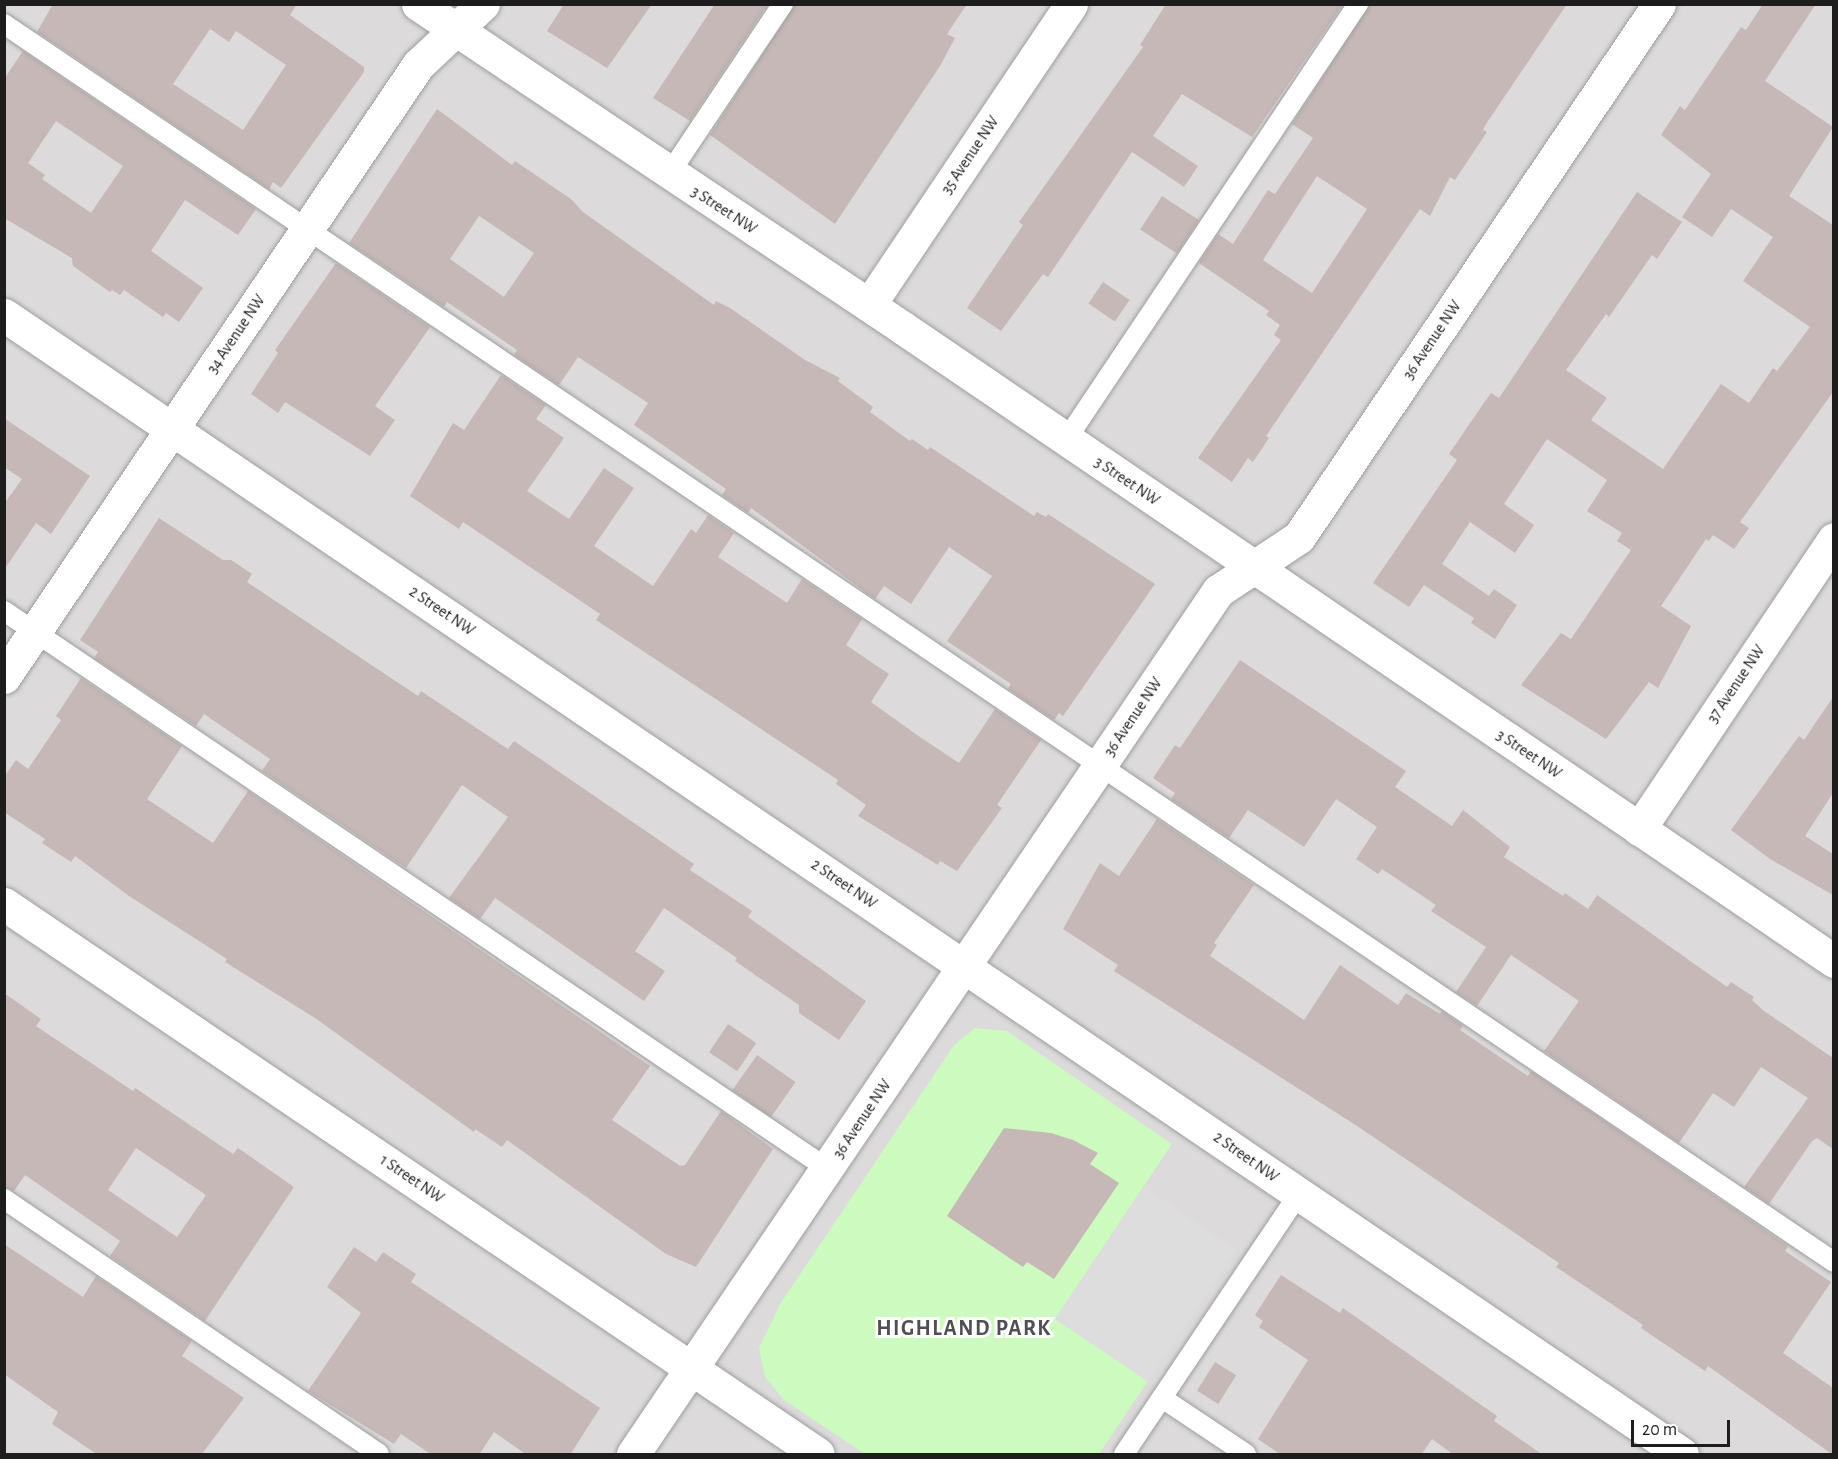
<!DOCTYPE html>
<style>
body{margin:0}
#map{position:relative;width:1838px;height:1459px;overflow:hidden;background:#efe7e3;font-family:"Alegreya Sans",sans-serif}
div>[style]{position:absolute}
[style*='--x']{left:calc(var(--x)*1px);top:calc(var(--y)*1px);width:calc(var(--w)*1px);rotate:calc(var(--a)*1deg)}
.residential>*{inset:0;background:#dcdadb;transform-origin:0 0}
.park>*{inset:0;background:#ccfabf}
.parking>*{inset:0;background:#ddd;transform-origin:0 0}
.building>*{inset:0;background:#c6b8b6;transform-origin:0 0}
.roads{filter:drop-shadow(0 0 2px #9e9e9e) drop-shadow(0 0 2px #9e9e9e)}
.lane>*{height:20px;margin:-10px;padding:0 10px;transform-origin:10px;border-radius:10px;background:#fff}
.street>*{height:33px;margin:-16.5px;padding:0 16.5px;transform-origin:16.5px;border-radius:16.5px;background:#fff}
span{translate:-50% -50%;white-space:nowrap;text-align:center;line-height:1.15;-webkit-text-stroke:6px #fff;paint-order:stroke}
.street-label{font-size:16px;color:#1d1d1d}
.district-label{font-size:22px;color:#505050;font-weight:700;letter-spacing:1.5px}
.frame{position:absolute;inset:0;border:6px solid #1d1d1d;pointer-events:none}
.scale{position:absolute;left:1631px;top:1420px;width:99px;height:27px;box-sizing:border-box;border:3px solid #1d1d1d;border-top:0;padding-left:8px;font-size:18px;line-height:21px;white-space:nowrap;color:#1d1d1d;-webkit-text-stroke:4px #fff;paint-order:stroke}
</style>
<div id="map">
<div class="residential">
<i style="left:5px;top:5px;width:1828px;height:1449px"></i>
</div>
<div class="park">
<i style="clip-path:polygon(975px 1028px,1007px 1031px,1172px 1144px,1055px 1319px,1148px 1381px,1099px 1454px,865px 1454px,784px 1400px,765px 1377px,759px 1348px,780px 1304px,954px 1045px)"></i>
</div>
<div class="parking">
<i style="left:1144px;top:1187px;width:112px;height:159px;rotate:34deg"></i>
</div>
<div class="building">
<i style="clip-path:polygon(evenodd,53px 4px,297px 4px,290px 15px,364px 67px,364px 72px,281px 188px,273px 182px,269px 189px,37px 32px,53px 4px,210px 29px,229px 42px,236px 31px,286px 65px,243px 130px,173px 84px,210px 29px)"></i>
<i style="clip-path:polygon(564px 4px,652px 4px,607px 68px,547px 31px)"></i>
<i style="clip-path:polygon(715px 4px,768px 4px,690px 121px,653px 98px)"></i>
<i style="clip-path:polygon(795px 4px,967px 4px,947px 34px,955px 38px,940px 66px,835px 224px,710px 135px)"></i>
<i style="clip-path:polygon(1166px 4px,1343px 4px,1252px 137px,1182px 94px,1153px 136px,1198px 166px,1184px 187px,1132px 152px,1048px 277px,1043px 274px,1001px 331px,967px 308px,1023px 225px,1019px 222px,1143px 47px,1140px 45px)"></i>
<i style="clip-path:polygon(evenodd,1370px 4px,1567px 4px,1486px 124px,1483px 130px,1487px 132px,1455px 180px,1450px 177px,1430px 216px,1420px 209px,1266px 436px,1269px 438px,1253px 462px,1248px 458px,1232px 482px,1198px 458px,1281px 340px,1274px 335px,1280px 325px,1266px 315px,1269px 311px,1199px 263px,1218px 234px,1233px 244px,1268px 190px,1275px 194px,1313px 138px,1292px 124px,1370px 4px,1317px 176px,1367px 209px,1312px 293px,1263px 260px,1317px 176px)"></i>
<i style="clip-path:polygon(1763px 4px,1816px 4px,1765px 81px,1833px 127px,1789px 196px,1833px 225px,1833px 392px,1740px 522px,1749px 528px,1734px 549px,1713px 535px,1709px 541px,1706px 539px,1661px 606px,1691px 626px,1658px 688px,1649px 682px,1606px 739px,1521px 685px,1561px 633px,1571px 639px,1631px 550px,1617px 541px,1622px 533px,1587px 511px,1607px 480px,1547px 439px,1504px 504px,1534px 525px,1515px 553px,1470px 522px,1442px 564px,1489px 596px,1494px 589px,1517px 605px,1495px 639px,1471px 623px,1474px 618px,1424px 585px,1409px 607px,1373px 583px,1457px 460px,1449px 454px,1466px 429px,1491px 393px,1499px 398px,1637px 192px,1682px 222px,1657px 259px,1652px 255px,1609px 317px,1606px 314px,1566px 370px,1607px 398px,1591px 420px,1663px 469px,1721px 384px,1749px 403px,1773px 368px,1777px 371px,1810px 327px,1743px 281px,1773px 237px,1731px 209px,1712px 237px,1682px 217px,1711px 174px,1661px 135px,1680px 106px,1685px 110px,1741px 27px,1746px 30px)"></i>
<i style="clip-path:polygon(evenodd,23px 51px,256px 209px,238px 235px,185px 200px,151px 251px,203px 288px,179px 322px,166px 313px,163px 317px,124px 290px,120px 295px,112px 290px,110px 292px,73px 266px,72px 258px,4px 218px,4px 79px,23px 51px,56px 121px,123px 166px,91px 213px,42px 179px,45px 175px,28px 163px,56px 121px)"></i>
<i style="clip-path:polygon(evenodd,437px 109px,512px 165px,515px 161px,571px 199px,583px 212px,714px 305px,716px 301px,730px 308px,805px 360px,840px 378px,838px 381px,873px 407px,870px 412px,910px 441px,912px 439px,928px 450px,930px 447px,1034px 516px,1037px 512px,1046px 517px,1048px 514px,1155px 584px,1063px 716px,1059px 713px,1054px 720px,1008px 689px,1011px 684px,947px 641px,992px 576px,949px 547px,911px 604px,884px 586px,875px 599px,751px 508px,748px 513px,722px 495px,726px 489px,634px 425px,648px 403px,578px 357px,559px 385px,514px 355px,517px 350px,447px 302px,444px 307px,349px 243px,437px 109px,479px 216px,534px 253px,504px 297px,450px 259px,479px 216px)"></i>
<i style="left:1162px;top:196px;width:44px;height:40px;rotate:33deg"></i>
<i style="clip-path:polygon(336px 263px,430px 327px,375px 406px,395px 420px,370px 456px,285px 402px,278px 413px,251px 394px,278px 353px,275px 350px)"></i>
<i style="left:1103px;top:282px;width:32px;height:26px;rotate:34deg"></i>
<i style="clip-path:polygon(501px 375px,546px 405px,536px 419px,564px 438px,527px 491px,569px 519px,604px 468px,634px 488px,594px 546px,653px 586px,691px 529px,696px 533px,708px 515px,734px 533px,718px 557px,787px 603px,802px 579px,862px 619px,846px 645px,889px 674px,871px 702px,917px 735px,959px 763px,995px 709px,1041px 740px,997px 805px,1002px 808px,957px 871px,940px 861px,938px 865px,858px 816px,866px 805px,836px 784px,838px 780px,596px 620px,600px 614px,463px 522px,459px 529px,410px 496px,453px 423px,464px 430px)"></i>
<i style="clip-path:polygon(4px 418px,90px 476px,51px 534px,36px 523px,4px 570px,4px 504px,22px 479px,4px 467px)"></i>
<i style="clip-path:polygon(159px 518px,223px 560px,231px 560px,252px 574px,247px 582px,418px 696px,421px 691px,508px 749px,514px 741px,694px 864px,690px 870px,752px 911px,748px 917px,866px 1001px,839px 1040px,799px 1013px,799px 1005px,735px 961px,737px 958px,664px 908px,635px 951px,665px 971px,644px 1001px,495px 898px,480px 919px,449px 898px,508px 817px,462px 785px,406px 868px,262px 771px,270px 759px,204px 714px,196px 726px,94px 658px,98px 652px,80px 640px)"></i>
<i style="clip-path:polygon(1240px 660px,1406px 771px,1395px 787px,1452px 826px,1463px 810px,1510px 847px,1504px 857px,1563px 896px,1565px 893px,1588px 909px,1597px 895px,1727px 987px,1731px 982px,1754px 997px,1752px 1000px,1764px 1011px,1833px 1058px,1833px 1149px,1817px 1138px,1812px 1141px,1769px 1204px,1744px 1187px,1808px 1098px,1761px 1067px,1734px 1107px,1713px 1093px,1679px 1143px,1544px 1051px,1579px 1001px,1511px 955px,1477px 1006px,1456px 992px,1486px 947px,1431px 911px,1436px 905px,1382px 869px,1378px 874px,1356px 859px,1377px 827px,1336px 799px,1304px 847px,1248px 810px,1229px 838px,1171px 799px,1175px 793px,1153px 778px,1175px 745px,1180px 748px)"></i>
<i style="clip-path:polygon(81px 678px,182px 746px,147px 799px,213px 843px,248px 791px,650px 1066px,612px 1120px,680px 1166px,685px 1165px,721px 1111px,773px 1149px,696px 1267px,666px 1254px,507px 1140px,502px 1147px,475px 1129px,474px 1132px,315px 1018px,225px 962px,227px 959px,129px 896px,75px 856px,71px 862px,42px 843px,45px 839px,4px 812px,4px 777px,16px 760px,28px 769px,61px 720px,56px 716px)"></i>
<i style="clip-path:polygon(1833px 697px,1833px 793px,1805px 836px,1833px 854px,1833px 895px,1770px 859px,1731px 830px,1799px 736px,1804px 740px)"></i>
<i style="clip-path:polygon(1157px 819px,1254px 885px,1214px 943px,1217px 945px,1210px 956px,1304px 1020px,1340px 965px,1398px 1005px,1406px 993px,1440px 1014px,1442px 1011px,1463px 1026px,1460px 1030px,1528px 1076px,1531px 1071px,1756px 1224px,1788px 1246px,1785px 1251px,1831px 1282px,1783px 1353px,1833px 1388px,1833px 1455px,1708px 1366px,1705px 1371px,1641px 1328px,1643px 1325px,1556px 1267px,1559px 1263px,1357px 1126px,1114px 971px,1118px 965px,1063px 929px,1100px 863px,1119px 876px)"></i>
<i style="clip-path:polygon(evenodd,4px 993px,41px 1019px,36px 1026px,133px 1091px,135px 1088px,233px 1154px,238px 1148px,294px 1187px,205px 1321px,110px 1256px,120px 1241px,25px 1175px,14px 1191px,4px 1187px,4px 993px,136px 1148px,206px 1195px,177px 1237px,108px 1190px,136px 1148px)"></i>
<i style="left:728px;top:1024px;width:34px;height:34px;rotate:34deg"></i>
<i style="left:757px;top:1055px;width:47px;height:43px;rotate:35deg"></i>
<i style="clip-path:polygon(1004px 1128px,1051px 1133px,1073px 1140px,1098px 1153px,1090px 1164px,1119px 1183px,1054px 1279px,1027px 1262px,1023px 1267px,947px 1216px)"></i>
<i style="clip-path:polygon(4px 1244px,83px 1297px,96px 1276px,192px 1341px,182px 1356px,244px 1398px,201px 1455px,98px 1455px,52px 1424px,58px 1412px,4px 1374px)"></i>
<i style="clip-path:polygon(354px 1247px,376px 1262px,383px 1252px,416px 1274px,411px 1282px,600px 1408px,570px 1455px,527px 1455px,494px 1432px,479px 1455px,432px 1455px,401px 1434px,394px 1444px,308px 1391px,361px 1313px,327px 1287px)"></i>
<i style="clip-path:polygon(1281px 1275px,1340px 1313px,1343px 1308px,1497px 1416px,1494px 1421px,1543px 1455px,1454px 1455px,1432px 1439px,1421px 1455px,1281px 1455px,1258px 1439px,1308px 1360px,1259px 1327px,1263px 1321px,1255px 1315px)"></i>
<i style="left:1215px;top:1362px;width:25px;height:34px;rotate:32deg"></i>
</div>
<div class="roads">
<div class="lane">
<i style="--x:4;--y:24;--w:2209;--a:34.08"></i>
<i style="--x:669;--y:174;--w:205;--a:-56.2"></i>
<i style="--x:1066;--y:440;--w:525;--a:-56.19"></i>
<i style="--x:4;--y:611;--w:995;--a:34.11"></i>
<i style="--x:4;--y:1199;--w:453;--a:34.2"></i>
<i style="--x:1162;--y:1398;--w:101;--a:33.7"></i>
<i style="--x:1124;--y:1454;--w:313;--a:-56.1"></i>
</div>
<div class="street">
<i style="--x:418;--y:4;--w:583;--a:33.74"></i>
<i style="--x:903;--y:328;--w:1126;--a:34.21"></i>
<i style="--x:869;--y:305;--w:362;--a:-56.1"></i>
<i style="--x:4;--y:315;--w:2028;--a:34.17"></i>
<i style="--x:4;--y:677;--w:739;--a:-55.92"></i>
<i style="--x:418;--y:65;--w:89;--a:-43.2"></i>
<i style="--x:1639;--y:829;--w:349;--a:-56.1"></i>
<i style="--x:4;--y:904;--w:982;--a:34.05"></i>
<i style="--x:633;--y:1454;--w:1043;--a:-55.87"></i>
<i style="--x:1218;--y:591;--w:97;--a:-33.7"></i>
<i style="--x:1299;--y:537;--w:643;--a:-55.96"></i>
</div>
</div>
<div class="street-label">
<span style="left:970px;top:155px;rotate:-56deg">35 Avenue NW</span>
<span style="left:724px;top:210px;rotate:33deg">3 Street NW</span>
<span style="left:236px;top:334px;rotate:-56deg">34 Avenue NW</span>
<span style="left:1432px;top:340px;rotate:-56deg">36 Avenue NW</span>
<span style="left:1127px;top:481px;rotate:34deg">3 Street NW</span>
<span style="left:442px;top:611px;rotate:34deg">2 Street NW</span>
<span style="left:1736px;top:684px;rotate:-56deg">37 Avenue NW</span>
<span style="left:1133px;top:717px;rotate:-56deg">36 Avenue NW</span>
<span style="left:1529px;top:754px;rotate:34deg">3 Street NW</span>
<span style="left:844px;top:884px;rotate:34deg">2 Street NW</span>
<span style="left:862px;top:1119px;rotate:-56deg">36 Avenue NW</span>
<span style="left:1246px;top:1157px;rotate:35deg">2 Street NW</span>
<span style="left:412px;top:1179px;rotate:34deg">1 Street NW</span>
</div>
<div class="district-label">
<span style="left:964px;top:1329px">HIGHLAND PARK</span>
</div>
<div class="frame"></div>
<div class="scale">20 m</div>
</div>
